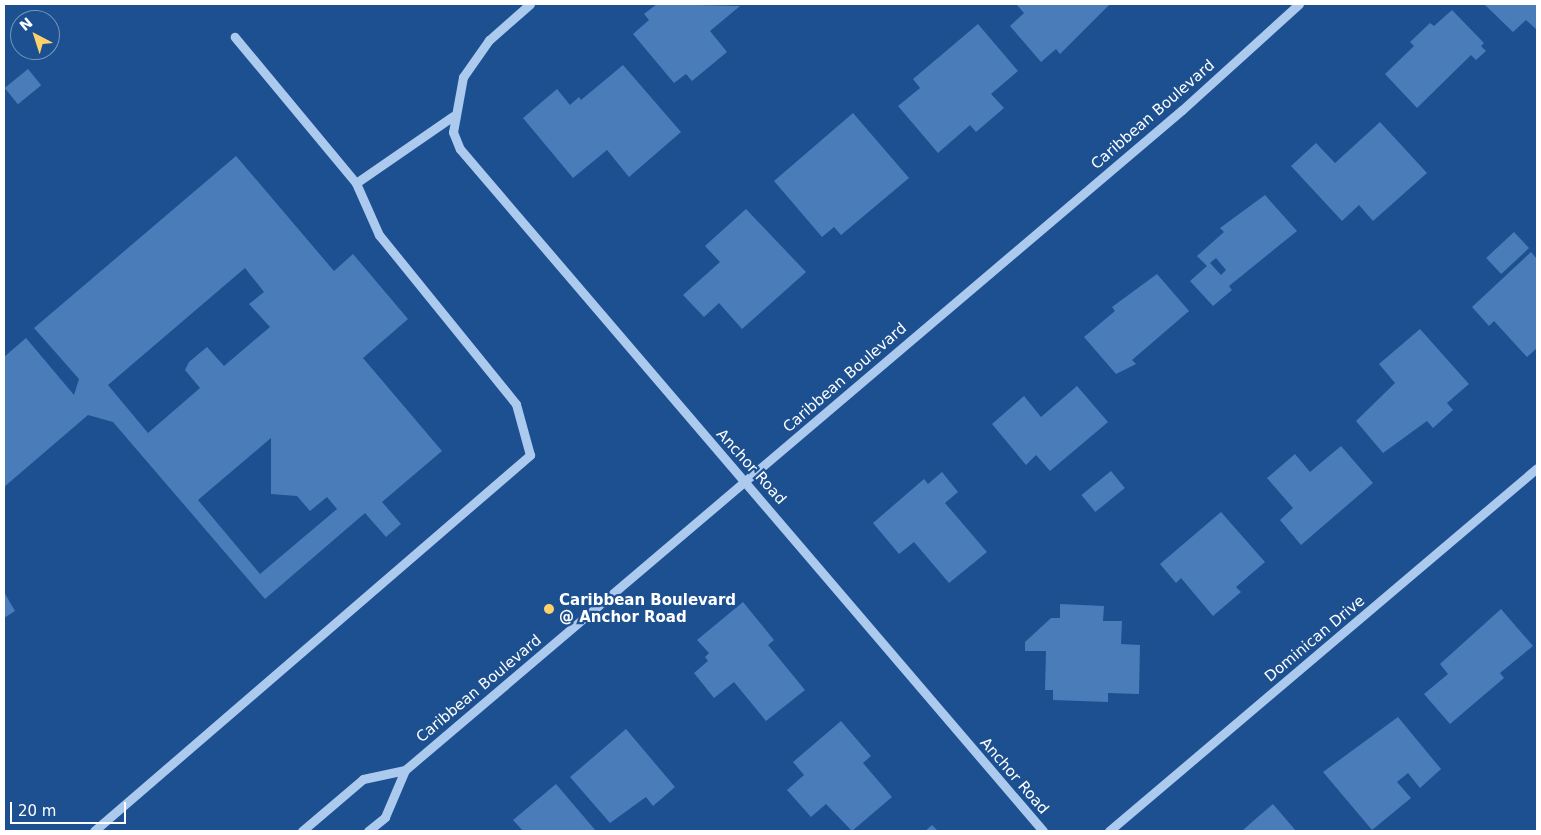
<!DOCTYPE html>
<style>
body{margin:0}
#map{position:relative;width:1541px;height:835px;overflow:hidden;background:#1c5090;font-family:"DejaVu Sans",sans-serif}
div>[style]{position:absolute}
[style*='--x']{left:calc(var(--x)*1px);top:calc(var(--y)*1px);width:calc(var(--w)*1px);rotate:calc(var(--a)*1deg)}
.building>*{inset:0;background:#4a7cb9;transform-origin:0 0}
.minor>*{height:9px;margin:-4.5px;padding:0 4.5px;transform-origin:4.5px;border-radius:4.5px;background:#accaee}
.dots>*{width:14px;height:14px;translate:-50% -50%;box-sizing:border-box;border:2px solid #1c5090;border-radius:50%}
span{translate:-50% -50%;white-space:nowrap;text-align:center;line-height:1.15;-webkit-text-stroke:4.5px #1c5090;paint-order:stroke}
.street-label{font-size:15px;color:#fff}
.poi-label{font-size:15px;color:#fff;font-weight:700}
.left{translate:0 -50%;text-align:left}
.frame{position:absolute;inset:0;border:5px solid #fff;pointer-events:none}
.north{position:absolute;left:10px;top:10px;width:50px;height:50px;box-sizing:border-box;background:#1c5090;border:1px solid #7796bc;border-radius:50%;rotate:320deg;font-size:14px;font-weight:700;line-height:20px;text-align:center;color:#fff}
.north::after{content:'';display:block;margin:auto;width:18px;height:22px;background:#fed26a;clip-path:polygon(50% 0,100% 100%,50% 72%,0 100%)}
.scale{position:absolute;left:10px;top:802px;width:116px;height:22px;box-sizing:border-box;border:2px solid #fff;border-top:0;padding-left:6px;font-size:15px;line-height:18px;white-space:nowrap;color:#fff;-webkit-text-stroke:4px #1c5090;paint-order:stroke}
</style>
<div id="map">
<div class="building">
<i style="clip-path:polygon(657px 4px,740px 6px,710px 31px,727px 52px,692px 81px,686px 74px,674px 83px,633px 34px,649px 20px,644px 14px)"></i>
<i style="clip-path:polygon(1016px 4px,1110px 4px,1060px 54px,1056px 49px,1041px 62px,1010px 26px,1024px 13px)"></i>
<i style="clip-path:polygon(1484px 4px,1537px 4px,1537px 30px,1526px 20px,1513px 32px)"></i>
<i style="clip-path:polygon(1452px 10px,1484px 43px,1481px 46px,1486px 51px,1476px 60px,1471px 55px,1417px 108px,1385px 74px,1414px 46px,1410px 42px,1430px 23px,1434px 26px)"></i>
<i style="clip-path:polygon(978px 24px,1018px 71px,991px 94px,1004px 108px,976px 132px,970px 125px,938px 153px,898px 106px,920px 88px,913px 79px)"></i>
<i style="clip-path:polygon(623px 65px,681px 132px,629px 177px,607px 150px,573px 178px,523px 118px,557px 89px,570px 105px,579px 97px,581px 100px)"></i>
<i style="left:28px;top:69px;width:21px;height:30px;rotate:51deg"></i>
<i style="clip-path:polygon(853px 113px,909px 178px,841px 235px,834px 227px,822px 237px,774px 181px)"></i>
<i style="clip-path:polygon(1380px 122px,1427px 173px,1373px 221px,1359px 205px,1342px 221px,1291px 166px,1316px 143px,1335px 163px)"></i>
<i style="clip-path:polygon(evenodd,236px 156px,334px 271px,353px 254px,408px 319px,363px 358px,442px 451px,382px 502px,401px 524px,386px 537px,365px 513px,265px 599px,113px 422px,88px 415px,4px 487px,4px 357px,26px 338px,74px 395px,79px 379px,34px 328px,236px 156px,245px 268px,264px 292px,249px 304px,270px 327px,224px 366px,207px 347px,189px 362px,185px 370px,200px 388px,148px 433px,108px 385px,245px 268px,236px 156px,271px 438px,271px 494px,297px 496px,310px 511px,327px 497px,337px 509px,260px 574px,198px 500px,271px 438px)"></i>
<i style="clip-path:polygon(evenodd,1265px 195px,1297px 231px,1229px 286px,1232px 290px,1213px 306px,1190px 281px,1207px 266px,1197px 256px,1224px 232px,1220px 228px,1265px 195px,1216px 258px,1226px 270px,1221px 275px,1210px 263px,1216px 258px)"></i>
<i style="clip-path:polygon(746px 209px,806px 272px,742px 329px,719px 303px,704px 317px,683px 295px,720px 262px,705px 246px)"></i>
<i style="left:1514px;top:232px;width:22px;height:38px;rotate:47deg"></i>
<i style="clip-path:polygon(1531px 252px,1537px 259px,1537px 348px,1527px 357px,1494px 321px,1489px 326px,1472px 307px)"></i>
<i style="clip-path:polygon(1157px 274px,1189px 311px,1132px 360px,1136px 364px,1116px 374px,1084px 337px,1115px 311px,1112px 307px)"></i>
<i style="clip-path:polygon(1420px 329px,1469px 384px,1447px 403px,1453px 410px,1433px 428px,1427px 421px,1383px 453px,1356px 421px,1395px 383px,1379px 364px)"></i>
<i style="clip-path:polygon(1077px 386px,1108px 422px,1050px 471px,1036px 455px,1026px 465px,992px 424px,1024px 396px,1041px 417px)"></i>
<i style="clip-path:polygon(1341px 446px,1373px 483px,1301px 545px,1280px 520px,1293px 508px,1267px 478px,1295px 454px,1310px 472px)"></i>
<i style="left:1111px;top:471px;width:22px;height:38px;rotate:51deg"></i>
<i style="clip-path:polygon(942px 472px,958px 492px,945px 503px,987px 552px,949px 583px,914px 542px,899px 554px,873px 523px,924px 479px,928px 484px)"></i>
<i style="clip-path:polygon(1221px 512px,1265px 562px,1236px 587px,1241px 592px,1213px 616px,1181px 578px,1176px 583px,1160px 564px)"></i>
<i style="clip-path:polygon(4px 592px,15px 611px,4px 618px)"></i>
<i style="clip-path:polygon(743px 602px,774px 640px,768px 645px,805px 690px,766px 721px,734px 682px,714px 698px,694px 673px,708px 661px,705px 657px,709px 653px,697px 640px)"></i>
<i style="clip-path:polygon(1060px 604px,1104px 606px,1103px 621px,1122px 621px,1121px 644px,1140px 645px,1139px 694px,1108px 693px,1108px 702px,1053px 700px,1053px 690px,1045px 690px,1046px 651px,1025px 651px,1025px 642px,1051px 618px,1060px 618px)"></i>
<i style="clip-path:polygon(1501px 609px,1533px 646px,1500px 673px,1504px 678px,1450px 724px,1424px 694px,1448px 674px,1440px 664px)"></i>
<i style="clip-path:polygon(1398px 717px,1441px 769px,1420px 788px,1408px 773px,1397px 782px,1411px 798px,1372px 830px,1323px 772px)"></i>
<i style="clip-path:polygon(841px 721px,871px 756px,863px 763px,892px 797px,852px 831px,826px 804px,811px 817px,787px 790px,804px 775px,793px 762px)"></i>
<i style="clip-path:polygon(626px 729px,675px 787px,653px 806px,646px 797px,610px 823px,570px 777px)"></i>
<i style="clip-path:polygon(556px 784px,596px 831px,523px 831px,513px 820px)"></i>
<i style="clip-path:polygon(1273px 804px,1296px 831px,1242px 831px,1252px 822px)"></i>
<i style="clip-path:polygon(932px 825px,938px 831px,925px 831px)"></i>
</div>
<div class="minor">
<i style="--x:530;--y:4;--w:55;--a:138.7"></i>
<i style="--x:489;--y:40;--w:45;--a:125.1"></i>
<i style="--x:463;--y:77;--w:56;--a:100.3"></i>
<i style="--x:453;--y:132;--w:18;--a:68"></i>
<i style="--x:460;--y:149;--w:897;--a:49.47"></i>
<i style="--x:356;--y:183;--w:118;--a:-34.6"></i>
<i style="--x:94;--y:831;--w:576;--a:-40.77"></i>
<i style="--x:530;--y:455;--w:53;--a:-105.4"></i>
<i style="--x:516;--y:404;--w:218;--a:-129"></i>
<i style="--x:379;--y:235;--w:57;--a:-113.9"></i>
<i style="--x:356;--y:183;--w:190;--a:-129.7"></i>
<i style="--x:302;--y:831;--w:80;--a:-40.4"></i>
<i style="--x:363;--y:779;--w:43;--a:-12.1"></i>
<i style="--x:368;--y:831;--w:22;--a:-39"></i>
<i style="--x:385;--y:817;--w:51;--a:-66.9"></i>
<i style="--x:405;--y:770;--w:1019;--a:-40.35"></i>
<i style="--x:1182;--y:110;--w:158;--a:-42.2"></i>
<i style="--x:1109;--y:831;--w:561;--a:-40.3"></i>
</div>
<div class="dots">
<i style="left:549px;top:609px;background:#fed26a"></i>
</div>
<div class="street-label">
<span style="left:1153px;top:115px;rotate:-41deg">Caribbean Boulevard</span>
<span style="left:845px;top:378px;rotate:-41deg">Caribbean Boulevard</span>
<span style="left:751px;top:467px;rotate:48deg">Anchor Road</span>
<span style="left:1315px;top:639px;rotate:-40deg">Dominican Drive</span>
<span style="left:479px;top:689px;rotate:-40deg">Caribbean Boulevard</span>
<span style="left:1014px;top:776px;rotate:49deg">Anchor Road</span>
</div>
<div class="poi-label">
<span class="left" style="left:559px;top:609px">Caribbean Boulevard<br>@ Anchor Road</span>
</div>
<div class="frame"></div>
<div class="north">N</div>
<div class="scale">20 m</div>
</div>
